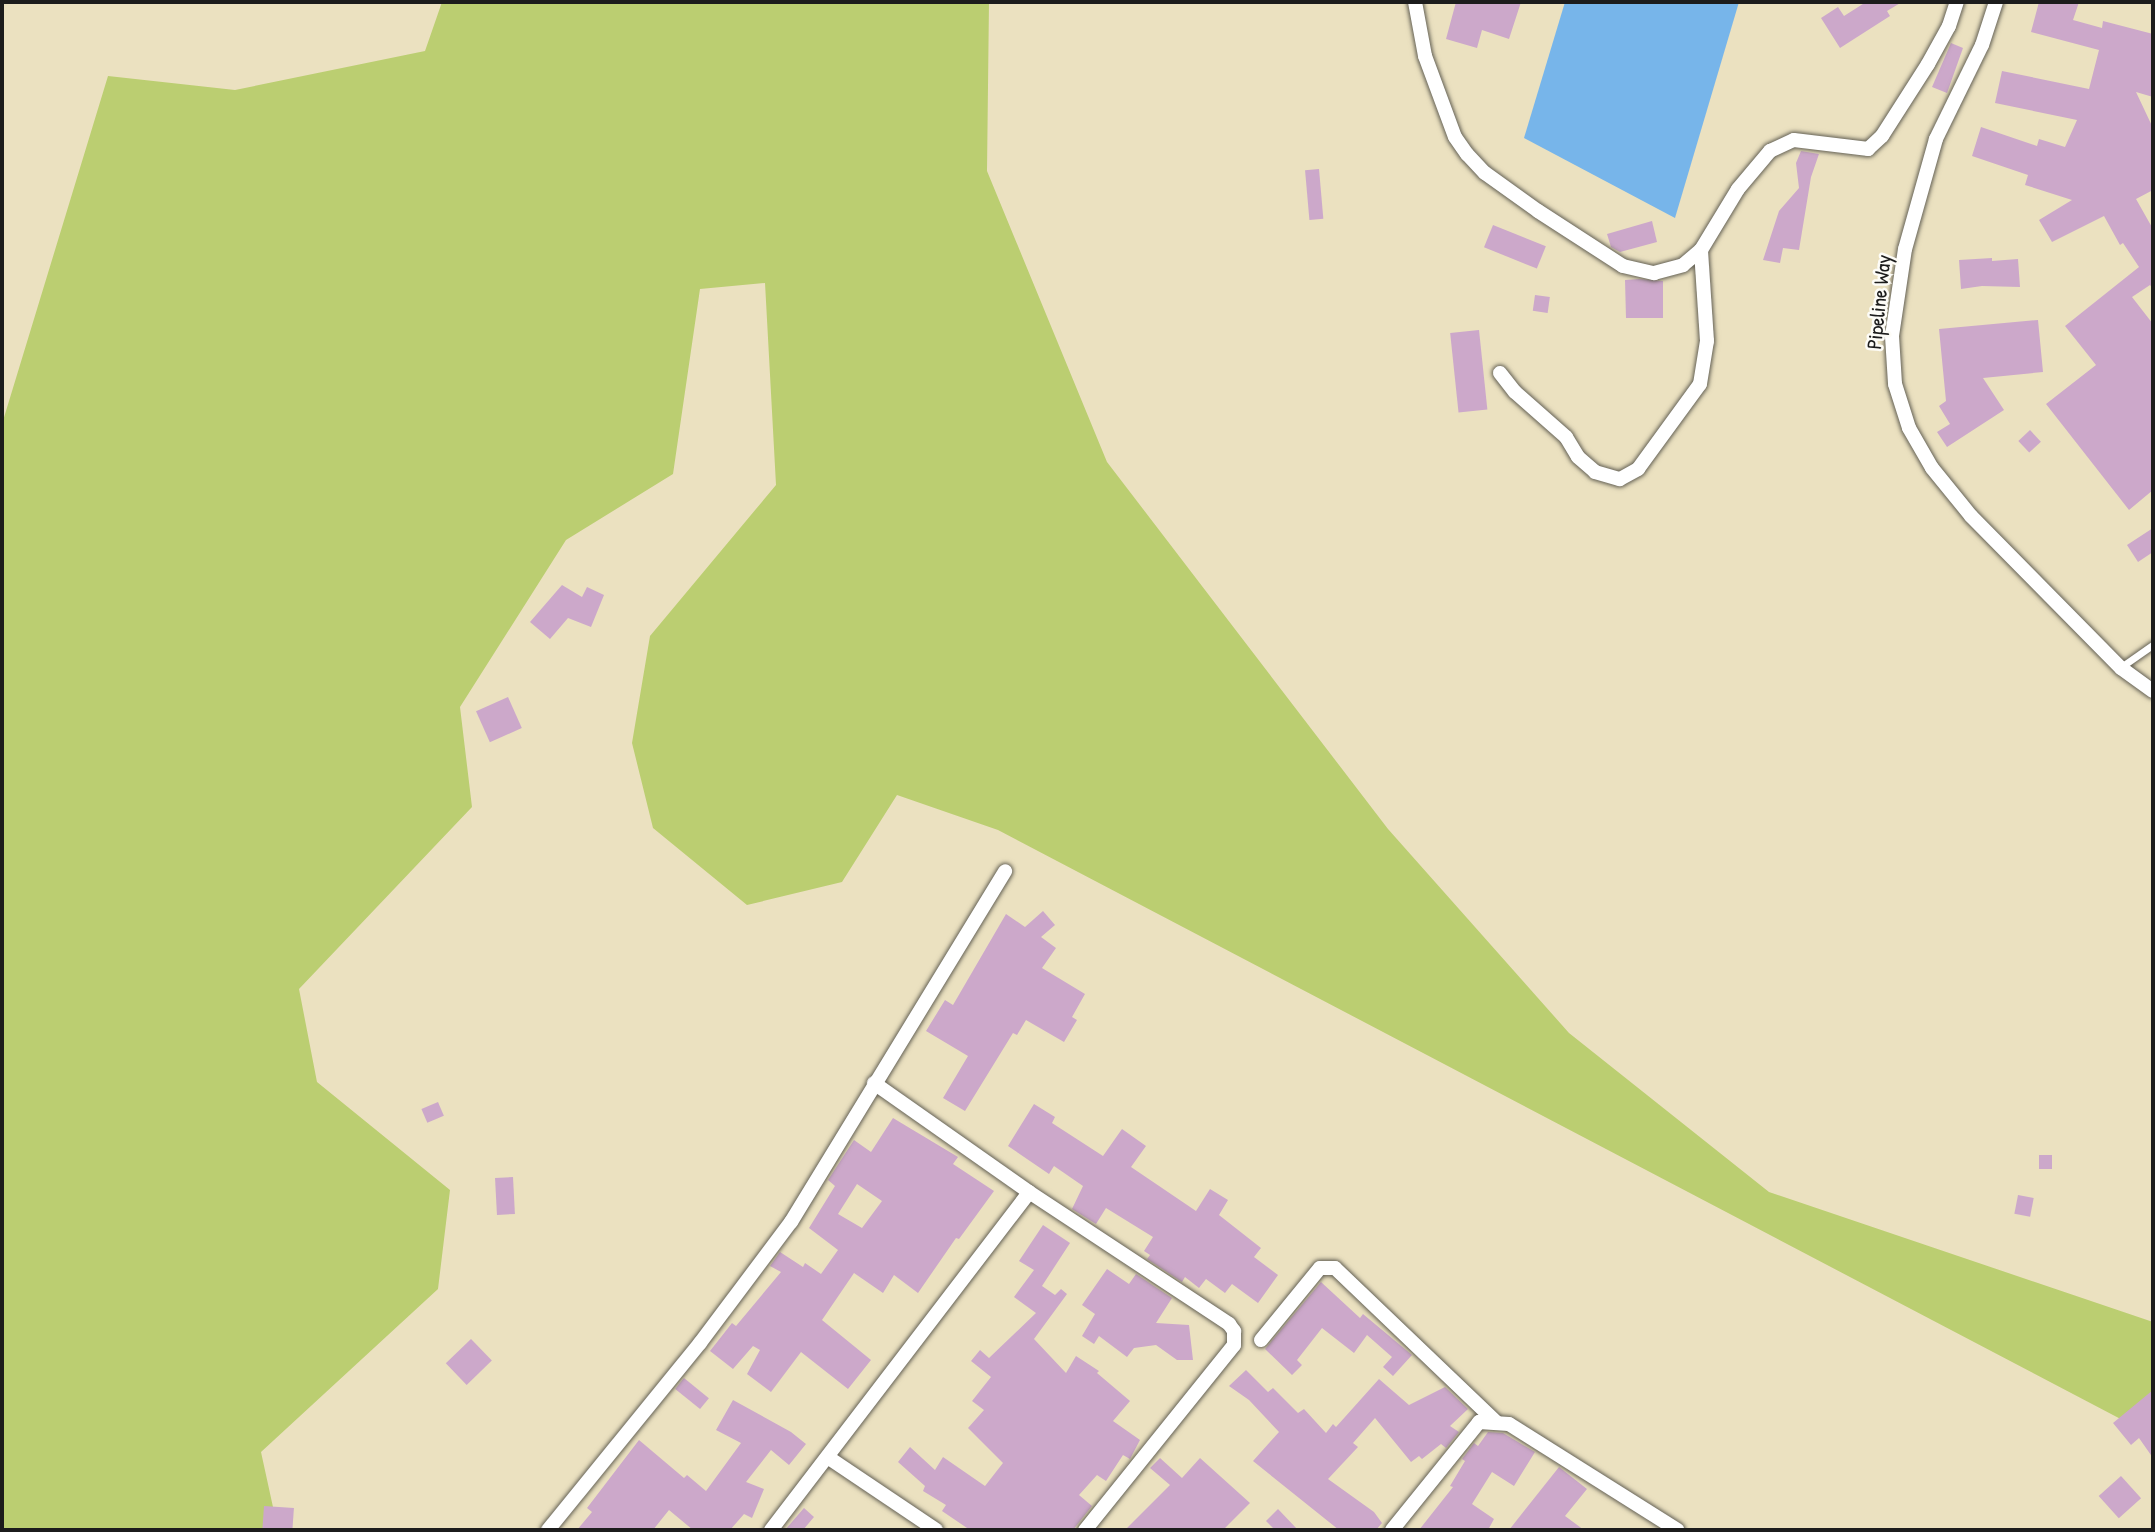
<!DOCTYPE html>
<style>
body{margin:0}
#map{position:relative;width:2155px;height:1532px;overflow:hidden;background:#ebe1c0;font-family:"Patrick Hand",sans-serif}
div>[style]{position:absolute}
[style*='--x']{left:calc(var(--x)*1px);top:calc(var(--y)*1px);width:calc(var(--w)*1px);rotate:calc(var(--a)*1deg)}
.green>*{inset:0;background:#bbce71}
.water>*{inset:0;background:#77b5ea}
.building>*{inset:0;background:#cca8ca;transform-origin:0 0}
.roads{filter:drop-shadow(0 0 2px #646155) drop-shadow(0 0 2px #646155)}
.service>*{height:7px;margin:-3.5px;padding:0 3.5px;transform-origin:3.5px;border-radius:3.5px;background:#fff}
.minor>*{height:14px;margin:-7px;padding:0 7px;transform-origin:7px;border-radius:7px;background:#fff}
span{translate:-50% -50%;white-space:nowrap;text-align:center;line-height:1.15;-webkit-text-stroke:5px #fdfcf7;paint-order:stroke}
.street-label{font-size:21px;color:#1c1c1c}
.frame{position:absolute;inset:0;border:4px solid #1c1c1c;pointer-events:none}
</style>
<div id="map">
<div class="green">
<i style="clip-path:polygon(442px 2px,989px 2px,987px 171px,1107px 462px,1388px 829px,1569px 1033px,1769px 1192px,2153px 1322px,2153px 1436px,998px 830px,897px 795px,842px 882px,747px 905px,653px 828px,632px 743px,650px 636px,776px 485px,765px 283px,700px 289px,673px 474px,566px 540px,460px 707px,472px 807px,299px 989px,317px 1082px,450px 1190px,438px 1289px,261px 1452px,278px 1530px,2px 1530px,2px 424px,108px 76px,235px 90px,425px 51px)"></i>
</div>
<div class="water">
<i style="clip-path:polygon(1565px 2px,1739px 2px,1675px 218px,1524px 138px)"></i>
</div>
<div class="building">
<i style="clip-path:polygon(1456px 2px,1521px 2px,1509px 39px,1482px 30px,1477px 48px,1446px 39px)"></i>
<i style="clip-path:polygon(1866px 2px,1902px 2px,1887px 11px,1890px 16px,1840px 48px,1821px 18px,1838px 7px,1844px 16px)"></i>
<i style="clip-path:polygon(2039px 2px,2079px 2px,2073px 20px,2102px 28px,2103px 21px,2153px 34px,2153px 97px,2136px 92px,2153px 128px,2153px 190px,2136px 199px,2153px 229px,2153px 289px,2150px 285px,2132px 297px,2153px 324px,2153px 490px,2129px 510px,2046px 404px,2096px 365px,2065px 326px,2139px 267px,2123px 243px,2120px 245px,2104px 216px,2052px 242px,2039px 220px,2072px 200px,2025px 185px,2028px 175px,1972px 156px,1981px 127px,2037px 146px,2039px 139px,2065px 147px,2077px 120px,1995px 103px,2002px 71px,2089px 89px,2099px 50px,2031px 32px)"></i>
<i style="clip-path:polygon(1951px 43px,1963px 48px,1947px 93px,1932px 87px)"></i>
<i style="clip-path:polygon(1801px 151px,1819px 154px,1811px 177px,1799px 250px,1783px 248px,1780px 263px,1763px 260px,1779px 211px,1799px 188px,1796px 163px)"></i>
<i style="left:1319px;top:169px;width:50px;height:14px;rotate:85deg"></i>
<i style="clip-path:polygon(1652px 221px,1657px 242px,1620px 252px,1611px 247px,1607px 234px)"></i>
<i style="left:1493px;top:225px;width:57px;height:24px;rotate:22deg"></i>
<i style="clip-path:polygon(1992px 258px,1992px 261px,2018px 259px,2020px 287px,1982px 286px,1961px 289px,1959px 260px)"></i>
<i style="clip-path:polygon(1639px 279px,1663px 281px,1663px 318px,1626px 318px,1625px 280px)"></i>
<i style="left:1535px;top:295px;width:15px;height:16px;rotate:8deg"></i>
<i style="clip-path:polygon(2038px 320px,2043px 372px,1983px 378px,2004px 410px,1947px 447px,1937px 432px,1950px 424px,1939px 406px,1946px 401px,1939px 329px)"></i>
<i style="left:1479px;top:330px;width:80px;height:29px;rotate:84deg"></i>
<i style="left:2030px;top:430px;width:16px;height:16px;rotate:47deg"></i>
<i style="clip-path:polygon(2153px 528px,2153px 552px,2138px 562px,2127px 545px)"></i>
<i style="clip-path:polygon(562px 585px,582px 597px,587px 587px,604px 595px,591px 627px,568px 618px,550px 639px,530px 622px)"></i>
<i style="left:508px;top:697px;width:34px;height:35px;rotate:66deg"></i>
<i style="clip-path:polygon(1043px 911px,1055px 925px,1041px 937px,1056px 948px,1042px 968px,1085px 994px,1072px 1017px,1077px 1020px,1064px 1042px,1026px 1020px,1017px 1035px,1013px 1033px,965px 1111px,943px 1098px,968px 1056px,926px 1031px,945px 1000px,953px 1005px,1006px 914px,1025px 927px)"></i>
<i style="left:438px;top:1102px;width:15px;height:18px;rotate:67deg"></i>
<i style="clip-path:polygon(1034px 1104px,1055px 1117px,1052px 1123px,1103px 1156px,1122px 1129px,1146px 1146px,1131px 1167px,1196px 1211px,1210px 1189px,1228px 1200px,1219px 1215px,1261px 1248px,1254px 1257px,1278px 1275px,1258px 1303px,1232px 1284px,1225px 1293px,1206px 1279px,1199px 1288px,1185px 1277px,1182px 1282px,1147px 1259px,1150px 1255px,1144px 1251px,1153px 1237px,1106px 1208px,1096px 1224px,1072px 1209px,1083px 1186px,1054px 1166px,1049px 1174px,1008px 1146px)"></i>
<i style="clip-path:polygon(evenodd,893px 1118px,958px 1157px,953px 1164px,994px 1191px,959px 1239px,956px 1238px,918px 1293px,894px 1275px,883px 1293px,854px 1273px,822px 1320px,871px 1360px,848px 1389px,801px 1352px,771px 1392px,747px 1374px,760px 1350px,753px 1346px,733px 1369px,710px 1351px,732px 1323px,736px 1326px,781px 1272px,770px 1266px,780px 1252px,803px 1267px,805px 1263px,821px 1274px,838px 1250px,809px 1228px,835px 1186px,828px 1180px,854px 1140px,871px 1152px,893px 1118px,857px 1184px,882px 1201px,862px 1228px,838px 1214px,857px 1184px)"></i>
<i style="left:2039px;top:1155px;width:13px;height:14px"></i>
<i style="left:513px;top:1177px;width:37px;height:18px;rotate:87deg"></i>
<i style="left:2018px;top:1195px;width:16px;height:19px;rotate:11deg"></i>
<i style="clip-path:polygon(1043px 1225px,1070px 1243px,1042px 1286px,1055px 1295px,1061px 1289px,1067px 1294px,1034px 1339px,1066px 1373px,1076px 1356px,1099px 1371px,1097px 1373px,1130px 1401px,1113px 1421px,1140px 1440px,1130px 1459px,1123px 1455px,1106px 1481px,1097px 1475px,1079px 1495px,1092px 1506px,1073px 1530px,970px 1530px,942px 1511px,946px 1505px,923px 1491px,925px 1486px,898px 1462px,910px 1447px,935px 1470px,943px 1457px,985px 1486px,1003px 1463px,968px 1428px,984px 1410px,972px 1401px,991px 1377px,971px 1361px,980px 1350px,989px 1358px,1036px 1313px,1014px 1297px,1034px 1270px,1019px 1261px)"></i>
<i style="clip-path:polygon(1107px 1269px,1129px 1284px,1136px 1274px,1172px 1298px,1156px 1323px,1189px 1325px,1193px 1360px,1177px 1360px,1156px 1345px,1134px 1348px,1127px 1357px,1099px 1336px,1094px 1344px,1082px 1336px,1095px 1314px,1082px 1305px)"></i>
<i style="clip-path:polygon(1321px 1282px,1360px 1318px,1363px 1314px,1412px 1355px,1393px 1376px,1383px 1367px,1392px 1357px,1367px 1335px,1354px 1353px,1322px 1328px,1297px 1360px,1302px 1365px,1292px 1375px,1265px 1349px)"></i>
<i style="left:471px;top:1339px;width:30px;height:35px;rotate:46deg"></i>
<i style="clip-path:polygon(1246px 1370px,1268px 1392px,1273px 1388px,1298px 1413px,1304px 1409px,1326px 1433px,1333px 1424px,1336px 1427px,1379px 1379px,1409px 1405px,1445px 1387px,1468px 1409px,1450px 1426px,1459px 1432px,1446px 1448px,1441px 1444px,1422px 1459px,1419px 1456px,1411px 1462px,1375px 1418px,1353px 1443px,1358px 1447px,1328px 1479px,1374px 1512px,1382px 1523px,1376px 1530px,1339px 1530px,1253px 1461px,1279px 1432px,1249px 1400px,1229px 1386px)"></i>
<i style="left:684px;top:1378px;width:32px;height:14px;rotate:39deg"></i>
<i style="clip-path:polygon(2153px 1390px,2153px 1458px,2139px 1438px,2131px 1445px,2113px 1423px)"></i>
<i style="clip-path:polygon(733px 1400px,791px 1432px,806px 1444px,789px 1465px,771px 1450px,746px 1482px,764px 1489px,752px 1518px,744px 1514px,730px 1530px,693px 1530px,669px 1510px,653px 1530px,577px 1530px,592px 1512px,587px 1508px,639px 1440px,684px 1478px,687px 1475px,706px 1491px,741px 1443px,716px 1430px)"></i>
<i style="clip-path:polygon(1488px 1432px,1503px 1433px,1535px 1452px,1514px 1486px,1492px 1472px,1472px 1504px,1494px 1519px,1488px 1530px,1419px 1530px,1453px 1487px,1450px 1486px,1465px 1461px,1462px 1459px,1474px 1443px,1478px 1446px)"></i>
<i style="clip-path:polygon(1160px 1458px,1182px 1478px,1200px 1458px,1250px 1503px,1223px 1530px,1125px 1530px,1170px 1485px,1150px 1468px)"></i>
<i style="clip-path:polygon(1559px 1467px,1587px 1489px,1565px 1516px,1584px 1530px,1509px 1530px)"></i>
<i style="left:2121px;top:1476px;width:30px;height:30px;rotate:48deg"></i>
<i style="left:264px;top:1506px;width:30px;height:23px;rotate:4deg"></i>
<i style="clip-path:polygon(804px 1508px,814px 1517px,803px 1530px,785px 1530px)"></i>
<i style="clip-path:polygon(1278px 1509px,1298px 1530px,1275px 1530px,1266px 1521px)"></i>
</div>
<div class="roads">
<div class="service">
<i style="--x:2121;--y:667;--w:39;--a:-35"></i>
</div>
<div class="minor">
<i style="--x:1415;--y:2;--w:55;--a:79.5"></i>
<i style="--x:1425;--y:56;--w:86;--a:69.7"></i>
<i style="--x:1455;--y:137;--w:21;--a:55"></i>
<i style="--x:1467;--y:154;--w:26;--a:47"></i>
<i style="--x:1485;--y:173;--w:65;--a:35.6"></i>
<i style="--x:1538;--y:211;--w:101;--a:32.9"></i>
<i style="--x:1623;--y:266;--w:32;--a:13"></i>
<i style="--x:1654;--y:273;--w:30;--a:-15"></i>
<i style="--x:1683;--y:265;--w:23;--a:-40"></i>
<i style="--x:1701;--y:250;--w:71;--a:-58.8"></i>
<i style="--x:1738;--y:189;--w:50;--a:-49.9"></i>
<i style="--x:1770;--y:151;--w:26;--a:-25"></i>
<i style="--x:1794;--y:140;--w:75;--a:6.9"></i>
<i style="--x:1868;--y:149;--w:19;--a:-43"></i>
<i style="--x:1882;--y:136;--w:85;--a:-57.4"></i>
<i style="--x:1928;--y:64;--w:43;--a:-61.1"></i>
<i style="--x:1949;--y:26;--w:25;--a:-72"></i>
<i style="--x:1996;--y:2;--w:45;--a:108"></i>
<i style="--x:1982;--y:45;--w:105;--a:116.1"></i>
<i style="--x:1936;--y:139;--w:114;--a:105.7"></i>
<i style="--x:1905;--y:249;--w:88;--a:98.5"></i>
<i style="--x:1892;--y:336;--w:48;--a:86.4"></i>
<i style="--x:1895;--y:384;--w:46;--a:72.3"></i>
<i style="--x:1909;--y:428;--w:46;--a:60.1"></i>
<i style="--x:1932;--y:468;--w:62;--a:50.9"></i>
<i style="--x:1971;--y:516;--w:214;--a:45.4"></i>
<i style="--x:2121;--y:668;--w:39;--a:36"></i>
<i style="--x:1500;--y:373;--w:24;--a:52"></i>
<i style="--x:1515;--y:392;--w:68;--a:41.4"></i>
<i style="--x:1566;--y:437;--w:23;--a:59"></i>
<i style="--x:1578;--y:457;--w:23;--a:41"></i>
<i style="--x:1595;--y:472;--w:26;--a:16"></i>
<i style="--x:1620;--y:479;--w:21;--a:-29"></i>
<i style="--x:1638;--y:469;--w:105;--a:-53.9"></i>
<i style="--x:1700;--y:384;--w:44;--a:-80.8"></i>
<i style="--x:1707;--y:341;--w:91;--a:-93.8"></i>
<i style="--x:874;--y:1083;--w:189;--a:35.1"></i>
<i style="--x:1029;--y:1192;--w:240;--a:33.4"></i>
<i style="--x:1229;--y:1324;--w:9;--a:54"></i>
<i style="--x:1234;--y:1331;--w:14;--a:90"></i>
<i style="--x:1234;--y:1345;--w:238;--a:128.8"></i>
<i style="--x:1261;--y:1340;--w:93;--a:-50.7"></i>
<i style="--x:1320;--y:1268;--w:15;--a:0"></i>
<i style="--x:1335;--y:1268;--w:223;--a:43.7"></i>
<i style="--x:829;--y:1458;--w:129;--a:33.9"></i>
<i style="--x:548;--y:1530;--w:241;--a:-50.9"></i>
<i style="--x:700;--y:1343;--w:151;--a:-53.1"></i>
<i style="--x:791;--y:1222;--w:411;--a:-58.6"></i>
<i style="--x:771;--y:1530;--w:425;--a:-52.6"></i>
<i style="--x:1392;--y:1530;--w:139;--a:-51.1"></i>
<i style="--x:1479;--y:1422;--w:30;--a:4"></i>
<i style="--x:1509;--y:1424;--w:199;--a:32.2"></i>
</div>
</div>
<div class="street-label">
<span style="left:1879px;top:302px;rotate:-84deg">Pipeline Way</span>
</div>
<div class="frame"></div>
</div>
